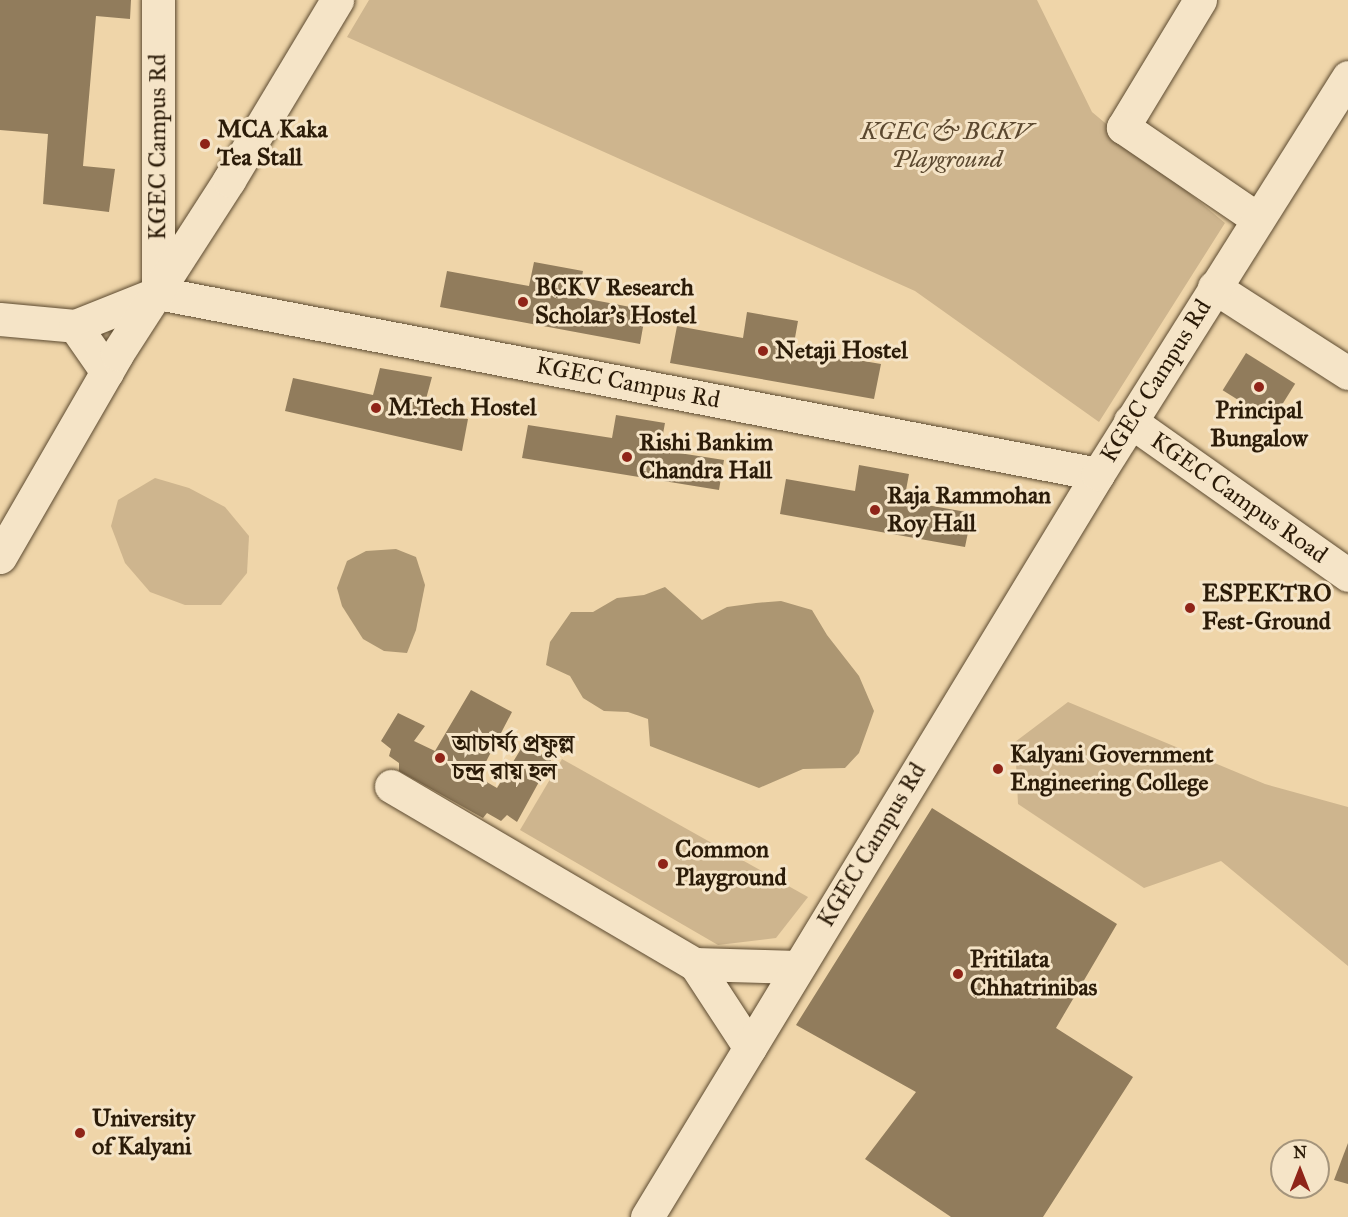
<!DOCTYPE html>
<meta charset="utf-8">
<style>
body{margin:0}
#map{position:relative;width:1348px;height:1217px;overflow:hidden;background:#efd5a9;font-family:"IM FELL Great Primer","Noto Serif Bengali",serif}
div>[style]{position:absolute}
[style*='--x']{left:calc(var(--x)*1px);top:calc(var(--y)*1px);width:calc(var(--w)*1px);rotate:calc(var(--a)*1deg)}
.green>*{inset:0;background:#ceb58e}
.water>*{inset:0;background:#ac9672}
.building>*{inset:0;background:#917c5c;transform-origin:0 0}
.roads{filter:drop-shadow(0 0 2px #5c4a30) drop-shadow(0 0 2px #5c4a30)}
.minor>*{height:33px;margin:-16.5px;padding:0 16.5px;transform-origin:16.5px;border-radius:16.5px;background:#f5e4c7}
.dots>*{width:16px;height:16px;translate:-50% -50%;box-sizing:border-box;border:3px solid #f5e4c7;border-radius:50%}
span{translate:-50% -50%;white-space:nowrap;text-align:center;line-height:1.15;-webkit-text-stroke:6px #f5e4c7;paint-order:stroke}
.poi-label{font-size:24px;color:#2b1b08;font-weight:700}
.left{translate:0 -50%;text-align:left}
.park-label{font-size:24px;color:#5c4930;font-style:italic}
.street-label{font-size:24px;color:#2b1b08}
.north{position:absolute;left:1270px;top:1139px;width:60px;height:60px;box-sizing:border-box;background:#f5e4c7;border:2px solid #a4947b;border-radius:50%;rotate:0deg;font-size:16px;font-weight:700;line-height:24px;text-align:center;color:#2b1b08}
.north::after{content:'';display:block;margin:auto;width:21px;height:27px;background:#8f2418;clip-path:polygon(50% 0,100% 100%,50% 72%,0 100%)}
</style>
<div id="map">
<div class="green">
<i style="clip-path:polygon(369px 0,1037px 0,1092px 112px,1225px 223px,1099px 422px,915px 291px,347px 37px)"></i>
<i style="clip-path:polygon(155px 478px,189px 488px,225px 507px,249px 536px,247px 573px,221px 605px,185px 605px,150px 592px,125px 563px,111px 526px,118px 500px)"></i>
<i style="clip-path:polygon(1068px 702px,1265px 784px,1348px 807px,1348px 966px,1221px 861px,1144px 888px,1018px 804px,1015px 742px)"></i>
<i style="clip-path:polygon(562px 759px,808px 897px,776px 938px,718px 945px,520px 830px)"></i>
</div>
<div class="water">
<i style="clip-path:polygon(396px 549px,416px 557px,425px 585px,416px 630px,407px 653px,384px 651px,363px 639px,342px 606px,337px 588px,347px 561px,366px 551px)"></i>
<i style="clip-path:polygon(665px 587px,702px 620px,727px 607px,756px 603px,781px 601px,812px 610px,827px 635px,859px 676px,874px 711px,859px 753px,845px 768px,803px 769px,759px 788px,650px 746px,648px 719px,628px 712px,604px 711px,583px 698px,570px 676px,546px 665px,550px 642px,571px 612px,593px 612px,617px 598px,644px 595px)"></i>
</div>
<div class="building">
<i style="clip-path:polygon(0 0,131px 0,130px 19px,96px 16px,83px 166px,115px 169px,109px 212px,43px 204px,48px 134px,0 130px)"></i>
<i style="clip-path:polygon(534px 262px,583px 271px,578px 297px,646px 310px,640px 344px,440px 307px,447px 271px,529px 286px)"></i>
<i style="clip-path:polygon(747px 312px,798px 321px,793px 349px,881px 364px,874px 399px,670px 363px,677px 326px,743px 338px)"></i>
<i style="left:1246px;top:353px;width:58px;height:44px;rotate:32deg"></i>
<i style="clip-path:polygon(380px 368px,432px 377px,423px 410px,468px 419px,462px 451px,285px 411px,293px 378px,373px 395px)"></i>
<i style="clip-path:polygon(616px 415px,665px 423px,660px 450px,724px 460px,719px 490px,522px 458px,528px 425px,612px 438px)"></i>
<i style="clip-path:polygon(859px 465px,909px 474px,904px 501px,972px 513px,965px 547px,780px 514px,786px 479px,855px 491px)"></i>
<i style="clip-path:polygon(471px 690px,512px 712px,478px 777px,497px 788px,524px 744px,551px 760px,517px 822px,507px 815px,501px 821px,487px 813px,483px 818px,399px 771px,399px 763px,389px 756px,391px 749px,381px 741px,398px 713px,425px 726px,414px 741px,435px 751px)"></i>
<i style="clip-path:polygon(932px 808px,1117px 924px,1056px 1028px,1133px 1077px,1043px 1217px,951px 1217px,865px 1159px,916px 1092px,796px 1025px)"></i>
<i style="clip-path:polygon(1348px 1143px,1348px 1184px,1334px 1180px)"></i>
</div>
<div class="roads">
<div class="minor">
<i style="--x:158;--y:0;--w:293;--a:90"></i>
<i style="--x:1200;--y:0;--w:149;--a:121.2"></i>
<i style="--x:1123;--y:127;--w:163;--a:34.3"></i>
<i style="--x:1214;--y:287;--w:159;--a:32.7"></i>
<i style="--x:158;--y:293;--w:957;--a:10.9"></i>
<i style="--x:0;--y:319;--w:75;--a:5.3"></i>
<i style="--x:75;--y:326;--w:56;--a:55.2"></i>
<i style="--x:75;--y:326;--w:89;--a:-21.7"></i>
<i style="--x:1130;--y:421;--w:267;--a:35.2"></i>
<i style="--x:0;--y:557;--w:234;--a:-60"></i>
<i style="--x:117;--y:354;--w:207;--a:-57.2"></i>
<i style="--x:229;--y:180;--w:210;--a:-59"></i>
<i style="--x:391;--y:786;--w:352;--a:30.4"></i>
<i style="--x:695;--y:964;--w:100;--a:56.8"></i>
<i style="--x:695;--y:964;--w:103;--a:1.7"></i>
<i style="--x:647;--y:1217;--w:869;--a:-58.74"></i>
<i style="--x:1098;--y:474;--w:469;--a:-57.8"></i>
</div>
</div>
<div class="dots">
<i style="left:205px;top:144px;background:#8f2418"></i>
<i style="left:523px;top:302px;background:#8f2418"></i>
<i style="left:763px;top:351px;background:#8f2418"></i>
<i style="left:1259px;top:387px;background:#8f2418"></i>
<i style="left:376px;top:408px;background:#8f2418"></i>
<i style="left:627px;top:457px;background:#8f2418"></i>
<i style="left:875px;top:510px;background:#8f2418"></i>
<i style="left:1190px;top:608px;background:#8f2418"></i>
<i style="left:440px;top:758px;background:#8f2418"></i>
<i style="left:998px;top:769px;background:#8f2418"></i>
<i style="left:663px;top:864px;background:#8f2418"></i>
<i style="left:958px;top:974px;background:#8f2418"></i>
<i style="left:80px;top:1133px;background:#8f2418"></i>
</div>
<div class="poi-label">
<span class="left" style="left:217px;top:144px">MCA Kaka<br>Tea Stall</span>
<span class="left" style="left:535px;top:302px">BCKV Research<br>Scholar's Hostel</span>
<span class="left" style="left:775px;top:351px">Netaji Hostel</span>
<span class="left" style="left:388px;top:408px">M.Tech Hostel</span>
<span style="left:1259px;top:425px">Principal<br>Bungalow</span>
<span class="left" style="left:639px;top:457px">Rishi Bankim<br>Chandra Hall</span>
<span class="left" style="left:887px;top:510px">Raja Rammohan<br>Roy Hall</span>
<span class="left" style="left:1202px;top:608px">ESPEKTRO<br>Fest-Ground</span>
<span class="left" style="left:452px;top:758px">আচার্য্য প্রফুল্ল<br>চন্দ্র রায় হল</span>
<span class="left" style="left:1010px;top:769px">Kalyani Government<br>Engineering College</span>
<span class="left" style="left:675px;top:864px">Common<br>Playground</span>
<span class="left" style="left:970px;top:974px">Pritilata<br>Chhatrinibas</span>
<span class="left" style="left:92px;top:1133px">University<br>of Kalyani</span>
</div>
<div class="park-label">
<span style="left:947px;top:146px">KGEC &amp; BCKV<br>Playground</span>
</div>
<div class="street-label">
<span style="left:158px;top:147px;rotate:-90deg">KGEC Campus Rd</span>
<span style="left:1156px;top:381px;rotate:-58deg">KGEC Campus Rd</span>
<span style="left:628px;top:383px;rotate:11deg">KGEC Campus Rd</span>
<span style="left:1239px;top:498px;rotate:35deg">KGEC Campus Road</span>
<span style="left:872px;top:845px;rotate:-59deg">KGEC Campus Rd</span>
</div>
<div class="north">N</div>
</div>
